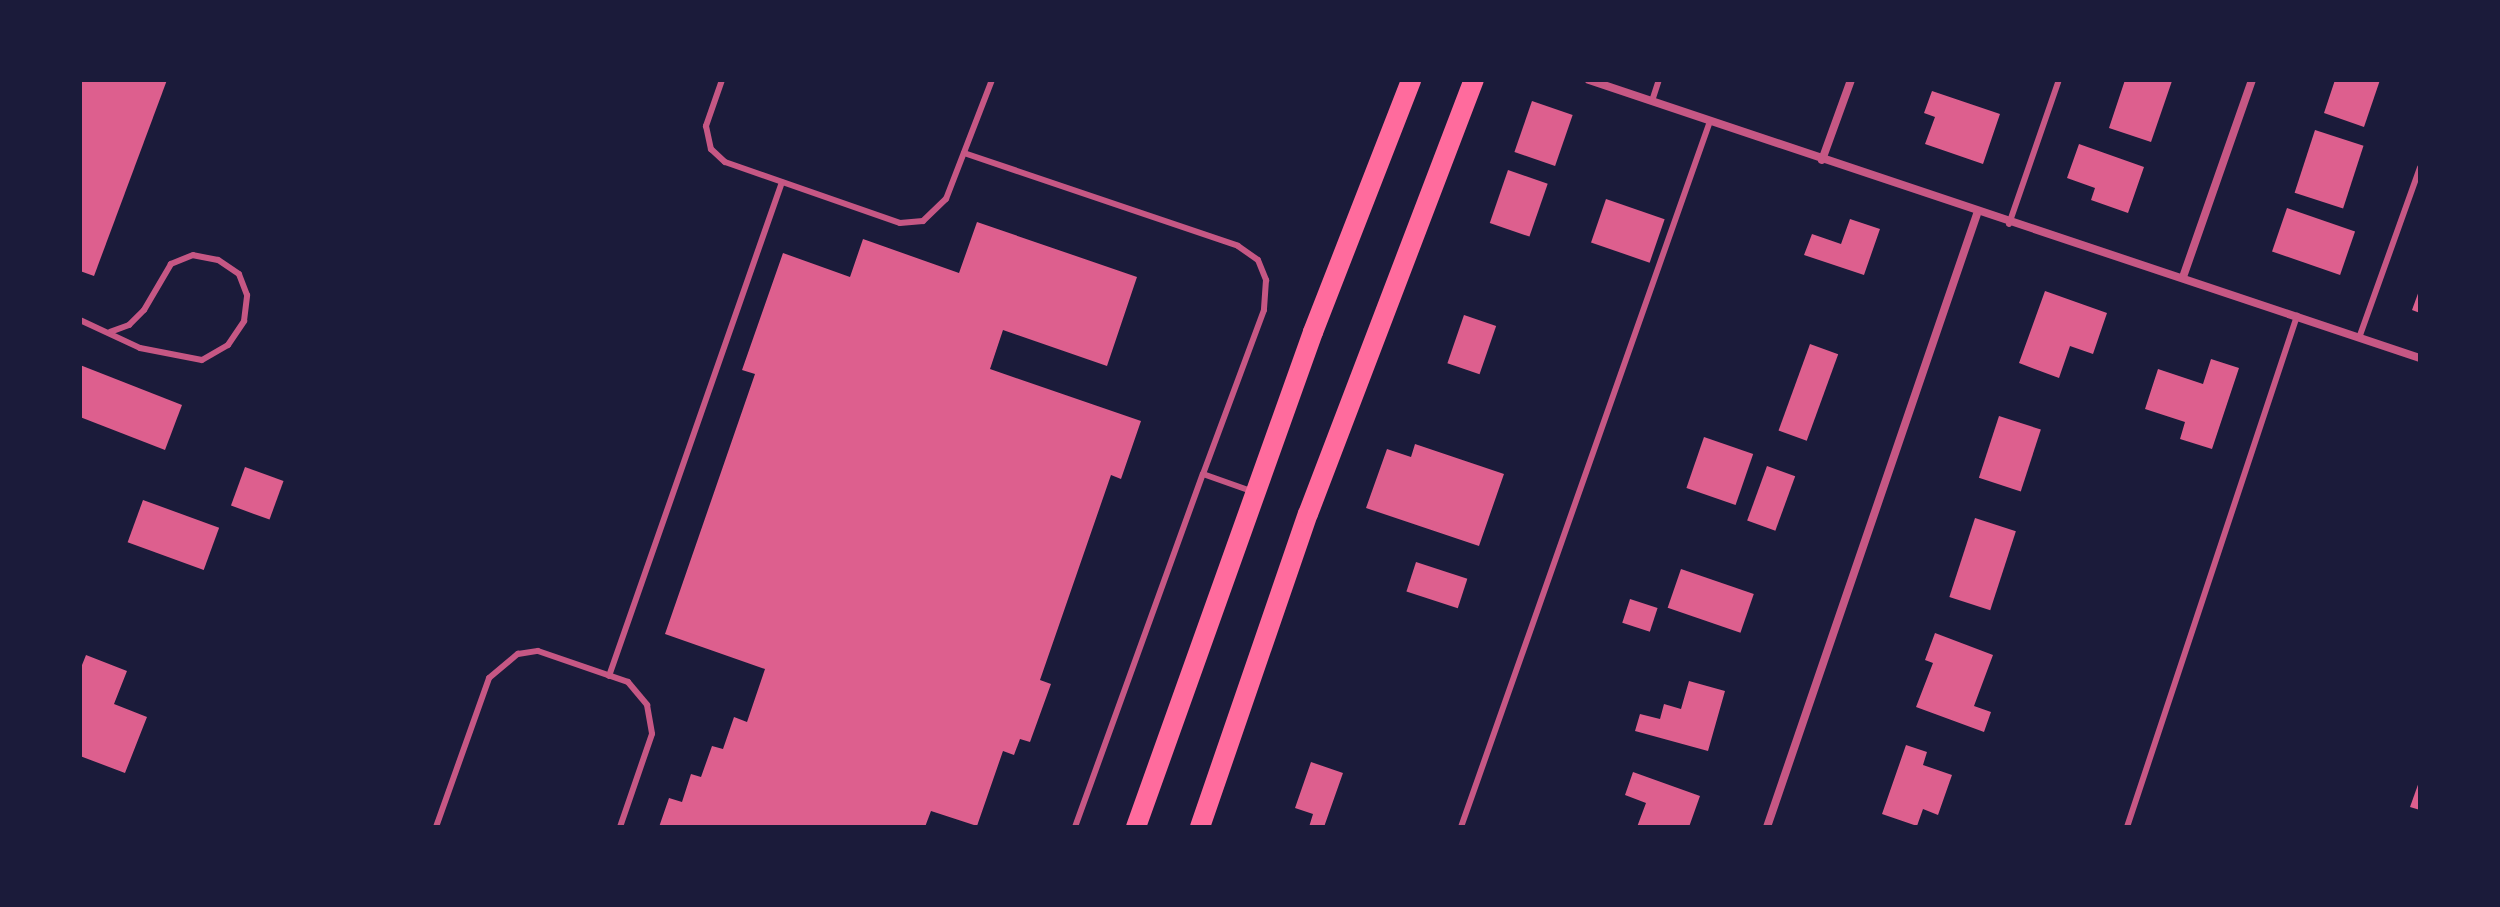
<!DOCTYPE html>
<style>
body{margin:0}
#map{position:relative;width:2500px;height:907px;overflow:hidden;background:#1b1b3a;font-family:"PT Sans Narrow",sans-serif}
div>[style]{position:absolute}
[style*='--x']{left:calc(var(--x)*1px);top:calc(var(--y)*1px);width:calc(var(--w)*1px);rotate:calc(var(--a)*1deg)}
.building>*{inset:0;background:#dd5f8e;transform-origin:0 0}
.service>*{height:6px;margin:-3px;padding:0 3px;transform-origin:3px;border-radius:3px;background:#c65784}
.minor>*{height:8px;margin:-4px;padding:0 4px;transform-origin:4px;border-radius:4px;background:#c65784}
.primary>*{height:20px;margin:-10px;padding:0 10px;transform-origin:10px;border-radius:10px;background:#ff6b9d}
span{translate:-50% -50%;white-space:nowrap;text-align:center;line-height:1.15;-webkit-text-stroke:6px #1b1b3a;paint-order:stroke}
.frame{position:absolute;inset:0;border:82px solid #1b1b3a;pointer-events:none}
</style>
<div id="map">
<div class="building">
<i style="clip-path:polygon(80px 80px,167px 80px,94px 276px,80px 271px)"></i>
<i style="clip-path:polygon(2125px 80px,2172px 81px,2151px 142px,2109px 128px)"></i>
<i style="clip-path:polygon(2335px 80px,2380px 80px,2364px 127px,2324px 113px)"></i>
<i style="clip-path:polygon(1932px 91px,2000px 114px,1983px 164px,1925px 144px,1935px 117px,1924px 113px)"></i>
<i style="left:1532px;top:101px;width:43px;height:54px;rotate:19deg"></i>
<i style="left:2315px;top:130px;width:51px;height:66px;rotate:18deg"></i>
<i style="clip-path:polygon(2079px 144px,2144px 167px,2128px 213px,2091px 200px,2095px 188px,2067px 178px)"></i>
<i style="left:1508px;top:170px;width:42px;height:56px;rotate:19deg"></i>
<i style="left:1606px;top:199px;width:62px;height:46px;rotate:19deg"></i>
<i style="left:2287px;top:208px;width:72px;height:46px;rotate:19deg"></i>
<i style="clip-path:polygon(1850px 219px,1880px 229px,1864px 275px,1804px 255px,1812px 234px,1841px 244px)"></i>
<i style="clip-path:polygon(977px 222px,1137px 277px,1107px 366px,1003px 330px,990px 369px,1141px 421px,1121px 479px,1111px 475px,1040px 680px,1051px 684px,1030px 742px,1020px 739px,1014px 755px,1003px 751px,977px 826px,931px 811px,925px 827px,659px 827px,669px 798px,682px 802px,691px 774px,701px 777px,712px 746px,723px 749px,734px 717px,747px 722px,765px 669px,665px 634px,755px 374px,742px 370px,783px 253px,850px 277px,863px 239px,959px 273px)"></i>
<i style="clip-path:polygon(2420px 288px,2420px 313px,2412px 310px)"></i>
<i style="clip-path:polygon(2045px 291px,2107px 313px,2093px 354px,2070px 346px,2059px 378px,2019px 363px)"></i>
<i style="left:1464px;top:315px;width:34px;height:51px;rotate:19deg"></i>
<i style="left:1810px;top:344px;width:30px;height:92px;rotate:20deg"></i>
<i style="clip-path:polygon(2211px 359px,2239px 368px,2212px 449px,2180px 439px,2185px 422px,2145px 409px,2158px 369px,2203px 384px)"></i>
<i style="clip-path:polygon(80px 365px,182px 405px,165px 450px,80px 417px)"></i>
<i style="left:1999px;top:416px;width:44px;height:65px;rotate:18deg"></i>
<i style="left:1704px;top:437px;width:52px;height:54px;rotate:19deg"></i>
<i style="clip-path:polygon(1415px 444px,1504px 474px,1479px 546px,1366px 508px,1387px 449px,1411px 457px)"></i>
<i style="left:1767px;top:466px;width:30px;height:58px;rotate:20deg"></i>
<i style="left:245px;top:467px;width:41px;height:41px;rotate:20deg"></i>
<i style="left:143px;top:500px;width:81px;height:45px;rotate:20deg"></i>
<i style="left:1975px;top:518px;width:43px;height:83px;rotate:18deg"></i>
<i style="left:1416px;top:562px;width:54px;height:31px;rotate:18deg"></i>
<i style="left:1681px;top:569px;width:77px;height:41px;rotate:19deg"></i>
<i style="left:1630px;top:599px;width:29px;height:25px;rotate:18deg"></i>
<i style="clip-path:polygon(1935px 633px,1993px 655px,1974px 706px,1991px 712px,1984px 732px,1916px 707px,1933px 663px,1925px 660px)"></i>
<i style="clip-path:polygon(86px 655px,127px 671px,114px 704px,147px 717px,125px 773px,80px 756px,80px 670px)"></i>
<i style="clip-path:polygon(1689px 681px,1725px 691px,1708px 751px,1635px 731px,1640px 714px,1660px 719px,1664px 704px,1681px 709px)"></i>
<i style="clip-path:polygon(1906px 745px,1927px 752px,1923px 765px,1952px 775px,1938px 815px,1923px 809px,1917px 826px,1882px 814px)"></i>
<i style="clip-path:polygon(1311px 762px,1343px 773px,1324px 827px,1309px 827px,1313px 814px,1295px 808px)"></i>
<i style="clip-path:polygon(1633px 772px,1700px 796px,1689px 827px,1637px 827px,1646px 803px,1625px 795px)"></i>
<i style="clip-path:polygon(2420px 779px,2420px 810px,2410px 807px)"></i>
</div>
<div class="service">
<i style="--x:722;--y:80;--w:49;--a:109.2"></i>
<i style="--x:706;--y:126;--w:24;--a:78"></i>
<i style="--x:711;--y:149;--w:19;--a:43"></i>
<i style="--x:725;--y:162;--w:185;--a:19.2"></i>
<i style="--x:900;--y:223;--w:23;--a:-5"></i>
<i style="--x:923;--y:221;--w:32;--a:-44"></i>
<i style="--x:946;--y:199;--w:128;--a:-68.9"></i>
<i style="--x:1652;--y:101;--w:22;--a:-72"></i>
<i style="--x:964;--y:153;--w:289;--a:18.7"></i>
<i style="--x:1238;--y:246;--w:24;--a:35"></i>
<i style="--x:1258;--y:260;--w:22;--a:68"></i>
<i style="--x:1266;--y:280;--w:30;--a:94"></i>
<i style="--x:1264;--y:310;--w:175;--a:110.4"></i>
<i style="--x:2009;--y:224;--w:152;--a:-70.9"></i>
<i style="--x:80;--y:320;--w:66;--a:25"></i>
<i style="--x:140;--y:348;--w:63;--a:11"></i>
<i style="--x:202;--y:360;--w:30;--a:-30"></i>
<i style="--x:228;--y:345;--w:29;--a:-56"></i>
<i style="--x:244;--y:321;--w:26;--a:-83"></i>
<i style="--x:247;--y:295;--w:22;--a:-111"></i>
<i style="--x:239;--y:274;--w:25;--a:-146"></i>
<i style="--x:218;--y:260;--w:25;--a:-169"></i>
<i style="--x:193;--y:255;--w:24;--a:158"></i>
<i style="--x:171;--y:264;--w:53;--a:120.4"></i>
<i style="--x:144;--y:310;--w:21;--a:135"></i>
<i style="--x:129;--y:325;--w:20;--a:160"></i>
<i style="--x:2359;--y:338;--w:181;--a:-70.3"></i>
<i style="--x:609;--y:676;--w:523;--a:-70.7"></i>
<i style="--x:436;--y:827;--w:158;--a:-70.4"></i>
<i style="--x:489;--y:678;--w:38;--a:-40"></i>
<i style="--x:518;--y:654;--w:20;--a:-9"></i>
<i style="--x:538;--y:651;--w:95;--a:19"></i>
<i style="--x:628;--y:682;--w:30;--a:50"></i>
<i style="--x:647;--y:705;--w:29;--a:80"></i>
<i style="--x:652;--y:734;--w:98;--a:109"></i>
<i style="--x:1075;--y:827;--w:375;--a:-70.1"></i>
<i style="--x:1203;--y:474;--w:51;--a:19.5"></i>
<i style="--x:1461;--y:827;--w:749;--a:-70.57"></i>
<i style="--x:2127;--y:827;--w:539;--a:-71.6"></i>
</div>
<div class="minor">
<i style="--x:1589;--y:80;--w:876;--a:18.5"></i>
<i style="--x:1822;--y:160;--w:85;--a:-70.1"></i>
<i style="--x:2183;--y:277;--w:209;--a:-70.7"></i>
<i style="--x:1767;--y:827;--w:648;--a:-71.09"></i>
</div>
<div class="primary">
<i style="--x:1136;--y:827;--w:526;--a:-70.32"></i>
<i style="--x:1313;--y:332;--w:270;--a:-68.7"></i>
<i style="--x:1200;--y:827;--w:331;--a:-71"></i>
<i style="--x:1308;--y:514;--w:465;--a:-69.1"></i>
</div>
<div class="frame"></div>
</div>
